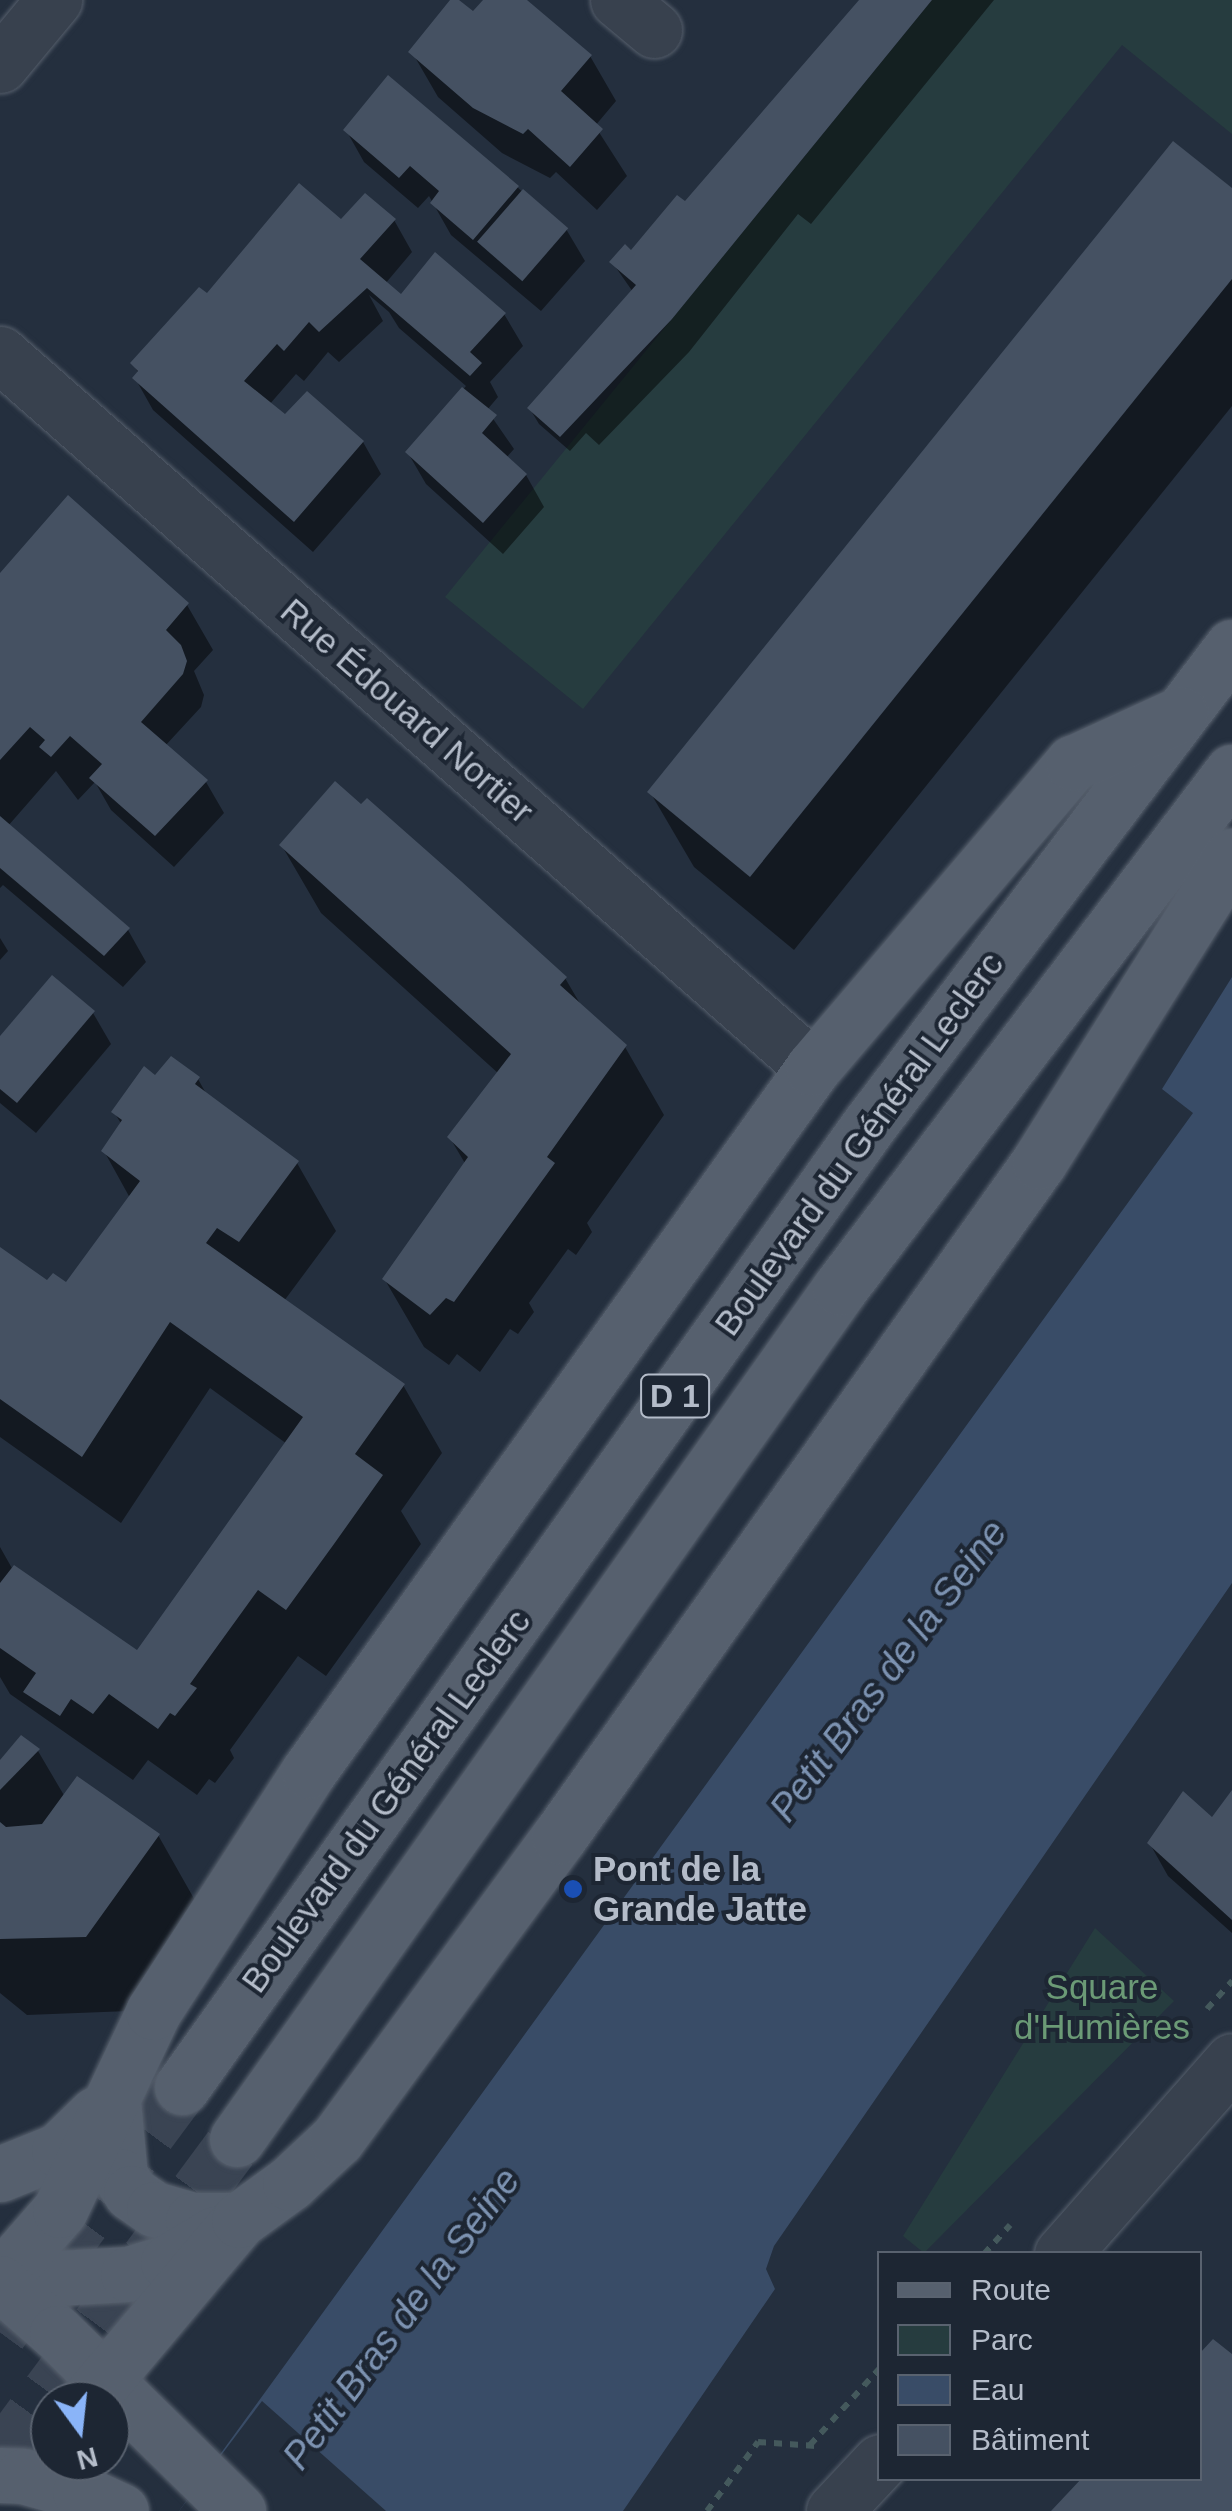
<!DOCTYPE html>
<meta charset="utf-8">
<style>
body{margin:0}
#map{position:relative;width:1232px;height:2511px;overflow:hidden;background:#242f3e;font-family:Helvetica,sans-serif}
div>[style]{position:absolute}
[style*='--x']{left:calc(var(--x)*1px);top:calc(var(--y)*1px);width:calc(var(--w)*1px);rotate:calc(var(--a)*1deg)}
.green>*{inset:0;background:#263c3f}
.water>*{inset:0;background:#394c67}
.pier>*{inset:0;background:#242f3e}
.shadow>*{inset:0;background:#0007}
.building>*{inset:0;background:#455162;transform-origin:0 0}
.major-tunnel>*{height:55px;margin-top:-27.5px;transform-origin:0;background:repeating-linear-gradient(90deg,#3a4453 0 55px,transparent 0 83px)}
.path>*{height:6px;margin-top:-3px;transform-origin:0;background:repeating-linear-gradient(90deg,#44595c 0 8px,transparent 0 16px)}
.roads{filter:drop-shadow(0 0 2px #565f6c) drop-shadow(0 0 2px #565f6c)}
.minor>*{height:55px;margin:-27.5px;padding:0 27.5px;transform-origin:27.5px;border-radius:27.5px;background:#38414e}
.major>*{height:55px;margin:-27.5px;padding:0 27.5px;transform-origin:27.5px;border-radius:27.5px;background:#56606e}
.dots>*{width:28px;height:28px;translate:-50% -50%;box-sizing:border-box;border:5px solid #1d2633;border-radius:50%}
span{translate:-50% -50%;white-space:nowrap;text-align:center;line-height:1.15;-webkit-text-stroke:8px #1d2633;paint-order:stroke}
.shield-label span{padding:2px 8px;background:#1d2633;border:2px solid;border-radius:8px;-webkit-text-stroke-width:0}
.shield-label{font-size:32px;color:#b4bcc9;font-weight:700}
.street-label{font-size:35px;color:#b4bcc9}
.poi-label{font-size:35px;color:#b4bcc9;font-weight:700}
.left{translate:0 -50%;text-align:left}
.park-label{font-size:35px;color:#6b9a76}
.water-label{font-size:38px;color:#7c92b1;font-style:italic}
.legend{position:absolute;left:877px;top:2251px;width:325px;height:230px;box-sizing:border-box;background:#1d2633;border:2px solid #59626f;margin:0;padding:12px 18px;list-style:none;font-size:30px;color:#b4bcc9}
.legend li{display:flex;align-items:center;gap:20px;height:50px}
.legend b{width:50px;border:2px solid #59626f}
.north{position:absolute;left:30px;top:2381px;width:100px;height:100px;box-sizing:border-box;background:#1d2633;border:2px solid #59626f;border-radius:50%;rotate:165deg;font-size:28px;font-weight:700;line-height:40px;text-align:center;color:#b4bcc9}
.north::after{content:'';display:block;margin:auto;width:35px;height:45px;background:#8ab4f8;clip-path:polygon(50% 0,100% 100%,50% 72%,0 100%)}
</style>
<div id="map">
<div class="green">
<i style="clip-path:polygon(932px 0,1232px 0,1232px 134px,1122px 45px,583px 709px,445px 597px)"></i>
<i style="clip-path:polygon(1095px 1928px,1174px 2001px,924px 2253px,903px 2236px)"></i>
</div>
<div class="water">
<i style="clip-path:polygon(1232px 977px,1232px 1583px,774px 2246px,766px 2269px,775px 2289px,623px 2511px,179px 2511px,1193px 1113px,1162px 1089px)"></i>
</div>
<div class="pier">
<i style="clip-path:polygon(262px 2401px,386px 2511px,179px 2511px)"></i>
</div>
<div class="shadow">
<i style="clip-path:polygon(455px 0,473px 15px,486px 0,524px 0,590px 56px,616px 101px,595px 126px,627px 176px,597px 210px,556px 172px,550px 178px,502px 153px,438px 97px,412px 52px)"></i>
<i style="clip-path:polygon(862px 0,994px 0,811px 224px,798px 214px,689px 352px,599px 445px,586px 433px,570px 451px,539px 424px,530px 409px,633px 292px,612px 262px,631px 253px,685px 204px)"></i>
<i style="clip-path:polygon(346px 130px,517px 187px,566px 229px,585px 261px,541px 311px,451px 235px,429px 196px,418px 208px,364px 162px)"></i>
<i style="clip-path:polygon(1232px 192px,1232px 406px,794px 950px,694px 867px,650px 792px)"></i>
<i style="clip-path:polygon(394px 220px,412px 252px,385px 284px,401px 297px,504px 314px,523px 346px,490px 382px,498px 397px,487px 410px,514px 449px,506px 458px,526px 475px,544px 507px,503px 554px,426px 484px,408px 453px,466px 386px,399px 328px,389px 312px,369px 295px,383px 321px,339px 362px,328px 352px,304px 381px,296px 374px,269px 405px,285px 418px,363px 442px,381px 474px,313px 552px,153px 410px,135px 378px,139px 374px,133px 364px,208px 297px,342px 223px)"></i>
<i style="clip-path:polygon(0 577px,187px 605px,213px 650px,194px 671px,204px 695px,201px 707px,165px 746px,206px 782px,224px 813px,174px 867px,111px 810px,95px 782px,78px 800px,56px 771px,8px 826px,128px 930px,146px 962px,123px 987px,3px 885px,0 888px)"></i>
<i style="clip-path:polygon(282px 846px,565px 978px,582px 1007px,625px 1047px,664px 1115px,587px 1223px,592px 1232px,576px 1255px,568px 1249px,529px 1303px,534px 1312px,518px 1334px,510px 1329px,480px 1372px,457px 1354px,449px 1365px,424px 1347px,385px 1280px,466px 1165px,450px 1138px,499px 1074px,321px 913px)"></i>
<i style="clip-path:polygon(0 938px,8px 951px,0 960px)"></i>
<i style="clip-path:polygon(93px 1013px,111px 1044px,36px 1133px,0 1103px,0 1040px)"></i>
<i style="clip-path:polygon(156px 1079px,198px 1079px,208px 1097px,297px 1163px,336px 1231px,284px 1301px,403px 1385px,442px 1453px,401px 1511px,421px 1544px,326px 1676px,298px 1656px,230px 1750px,234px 1758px,215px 1783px,209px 1779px,197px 1795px,148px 1760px,133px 1780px,10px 1694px,0 1677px,0 1547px,13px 1570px,138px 1654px,287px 1444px,210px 1388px,121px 1523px,0 1437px,0 1250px,48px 1283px,67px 1285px,130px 1198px,104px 1151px,122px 1125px,114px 1112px)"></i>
<i style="clip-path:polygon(21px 1739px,38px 1751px,65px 1797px,158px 1835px,201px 1911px,129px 2011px,27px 2015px,0 1993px,0 1763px)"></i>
<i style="clip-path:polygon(1232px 1794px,1232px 1933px,1168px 1876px,1150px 1844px,1213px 1820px)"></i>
<i style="clip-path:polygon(1213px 2342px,1232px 2357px,1232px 2511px,1055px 2511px,1200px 2478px,1200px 2357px)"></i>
</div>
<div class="building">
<i style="clip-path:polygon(450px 0,459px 0,473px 11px,483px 0,527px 0,592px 55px,561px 91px,603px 129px,570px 167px,528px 129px,523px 134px,473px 108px,408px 52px)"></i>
<i style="clip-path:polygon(859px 0,932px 0,672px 319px,560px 437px,527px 408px,636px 285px,609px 262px,625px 244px,631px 250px,677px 195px,685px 201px)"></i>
<i style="clip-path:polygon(388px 75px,519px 186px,473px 240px,430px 203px,439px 191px,410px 166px,399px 178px,343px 130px)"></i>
<i style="clip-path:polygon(1173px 141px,1232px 188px,1232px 279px,750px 877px,647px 792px)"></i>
<i style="clip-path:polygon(299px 183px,341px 219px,365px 193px,396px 219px,360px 259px,401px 294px,435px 252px,506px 313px,470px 352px,482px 363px,470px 376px,367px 288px,319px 332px,309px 322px,284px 351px,277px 344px,244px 381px,285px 414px,307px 391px,364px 441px,294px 522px,132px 378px,138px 371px,130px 363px,199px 287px,207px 293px)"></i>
<i style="left:523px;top:189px;width:60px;height:70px;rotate:41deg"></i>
<i style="clip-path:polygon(462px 387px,497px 415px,482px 433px,527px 474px,483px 523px,405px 452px)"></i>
<i style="clip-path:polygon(68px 495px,189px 603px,166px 630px,181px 645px,187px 661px,183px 674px,141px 722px,208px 780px,155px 836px,89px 778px,102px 764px,70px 736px,51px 757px,39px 747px,45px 740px,30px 727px,0 760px,0 573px)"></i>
<i style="clip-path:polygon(335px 781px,361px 804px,367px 798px,461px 881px,567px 977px,560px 985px,627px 1045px,547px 1157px,555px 1163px,454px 1302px,446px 1298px,430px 1315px,382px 1279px,468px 1157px,447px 1137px,511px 1054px,279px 845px)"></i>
<i style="clip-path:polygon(0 816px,130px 928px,104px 956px,0 868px)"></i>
<i style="clip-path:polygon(52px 975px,95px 1011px,17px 1103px,0 1089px,0 1036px)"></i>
<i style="clip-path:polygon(171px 1056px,200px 1077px,195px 1084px,299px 1161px,239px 1242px,217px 1228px,206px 1243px,405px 1384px,355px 1454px,383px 1475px,334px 1544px,286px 1610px,258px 1590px,190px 1684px,197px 1688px,175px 1716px,170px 1713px,158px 1729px,109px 1694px,93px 1714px,71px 1699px,60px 1716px,23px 1692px,36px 1673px,0 1648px,0 1583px,14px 1565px,137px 1650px,303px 1417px,170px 1322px,82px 1457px,0 1399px,0 1247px,47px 1280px,53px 1273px,66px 1282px,140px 1181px,101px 1151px,122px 1120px,111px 1112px,144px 1066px,155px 1075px)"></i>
<i style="clip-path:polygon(21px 1735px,40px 1749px,0 1790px,0 1760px)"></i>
<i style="clip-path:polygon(77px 1776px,160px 1834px,86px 1937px,0 1939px,0 1822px,6px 1827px,42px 1824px)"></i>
<i style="clip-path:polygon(1232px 1790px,1232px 1920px,1147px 1843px,1183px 1791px,1212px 1817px)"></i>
<i style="clip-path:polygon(1213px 2339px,1232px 2354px,1232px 2511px,1051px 2511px,1082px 2478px,1200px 2478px,1200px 2353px)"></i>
</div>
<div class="major-tunnel">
<i style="--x:0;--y:2332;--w:305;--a:-53.4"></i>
<i style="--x:0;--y:2459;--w:398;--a:-53.5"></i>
</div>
<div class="path">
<i style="--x:1207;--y:2009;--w:38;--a:-48"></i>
<i style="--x:984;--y:2254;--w:39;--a:-48"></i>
<i style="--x:810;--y:2445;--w:104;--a:-47.7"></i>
<i style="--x:707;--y:2511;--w:86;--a:-53.5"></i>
<i style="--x:758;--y:2442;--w:58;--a:3.9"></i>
</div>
<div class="roads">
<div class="minor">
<i style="--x:618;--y:0;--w:47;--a:39.8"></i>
<i style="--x:0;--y:65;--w:85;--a:-50.3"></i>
<i style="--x:0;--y:354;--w:1082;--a:41.29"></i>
<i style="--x:1062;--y:2254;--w:257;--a:-48.6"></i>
<i style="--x:834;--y:2511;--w:67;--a:-46.8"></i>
</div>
<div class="major">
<i style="--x:182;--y:2087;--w:1182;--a:-54.47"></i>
<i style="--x:869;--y:1125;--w:600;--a:-52.79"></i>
<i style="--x:113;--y:2101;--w:75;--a:84.7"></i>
<i style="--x:120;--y:2176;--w:20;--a:57"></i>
<i style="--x:131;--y:2193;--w:28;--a:35"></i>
<i style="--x:154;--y:2209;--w:41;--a:15.8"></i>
<i style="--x:193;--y:2220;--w:46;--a:0"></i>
<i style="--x:237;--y:2139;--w:1043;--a:-54.68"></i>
<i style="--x:840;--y:1288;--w:648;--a:-52.78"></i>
<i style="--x:0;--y:2174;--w:64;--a:-22.1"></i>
<i style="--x:59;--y:2150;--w:52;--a:-44.2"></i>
<i style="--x:0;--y:2272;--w:58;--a:5.9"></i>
<i style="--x:58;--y:2278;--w:70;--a:-3.3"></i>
<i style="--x:128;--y:2274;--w:42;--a:-16.7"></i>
<i style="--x:168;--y:2262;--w:55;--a:-30.8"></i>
<i style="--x:0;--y:2279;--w:91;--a:-49"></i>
<i style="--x:60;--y:2210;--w:219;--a:-64.8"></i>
<i style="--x:153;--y:2012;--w:287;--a:-57.1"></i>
<i style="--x:309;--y:1771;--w:865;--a:-54.36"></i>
<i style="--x:813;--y:1068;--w:401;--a:-49.6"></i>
<i style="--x:1073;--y:763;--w:118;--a:-24.6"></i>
<i style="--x:0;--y:2283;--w:76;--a:41.3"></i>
<i style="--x:57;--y:2333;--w:254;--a:44.5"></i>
<i style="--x:87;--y:2401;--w:236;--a:-50"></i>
<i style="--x:239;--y:2220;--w:63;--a:-36"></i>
<i style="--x:290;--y:2183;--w:64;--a:-43.1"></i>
<i style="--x:337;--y:2139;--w:375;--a:-53.7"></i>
<i style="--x:559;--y:1837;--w:828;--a:-54.58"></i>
<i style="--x:1039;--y:1162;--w:362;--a:-57.8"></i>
<i style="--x:0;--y:2475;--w:23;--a:2"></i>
<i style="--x:23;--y:2476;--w:59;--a:15.7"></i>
<i style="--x:80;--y:2492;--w:45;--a:24.9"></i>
</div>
</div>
<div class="dots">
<i style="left:573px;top:1889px;background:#1a4fb4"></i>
</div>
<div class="shield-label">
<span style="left:675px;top:1396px">D 1</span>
</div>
<div class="street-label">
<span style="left:407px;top:711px;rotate:41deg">Rue Édouard Nortier</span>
<span style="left:859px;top:1144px;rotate:-54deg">Boulevard du Général Leclerc</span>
<span style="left:386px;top:1801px;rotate:-54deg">Boulevard du Général Leclerc</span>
</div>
<div class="poi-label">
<span class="left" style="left:593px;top:1889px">Pont de la<br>Grande Jatte</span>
</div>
<div class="park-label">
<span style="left:1102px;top:2007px">Square<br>d'Humières</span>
</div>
<div class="water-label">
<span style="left:889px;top:1671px;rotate:-53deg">Petit Bras de la Seine</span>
<span style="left:402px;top:2319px;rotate:-53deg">Petit Bras de la Seine</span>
</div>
<ul class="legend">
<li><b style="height:12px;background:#56606e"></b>Route</li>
<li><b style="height:28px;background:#263c3f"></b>Parc</li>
<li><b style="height:28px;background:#394c67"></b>Eau</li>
<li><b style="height:28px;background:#455162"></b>Bâtiment</li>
</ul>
<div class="north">N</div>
</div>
